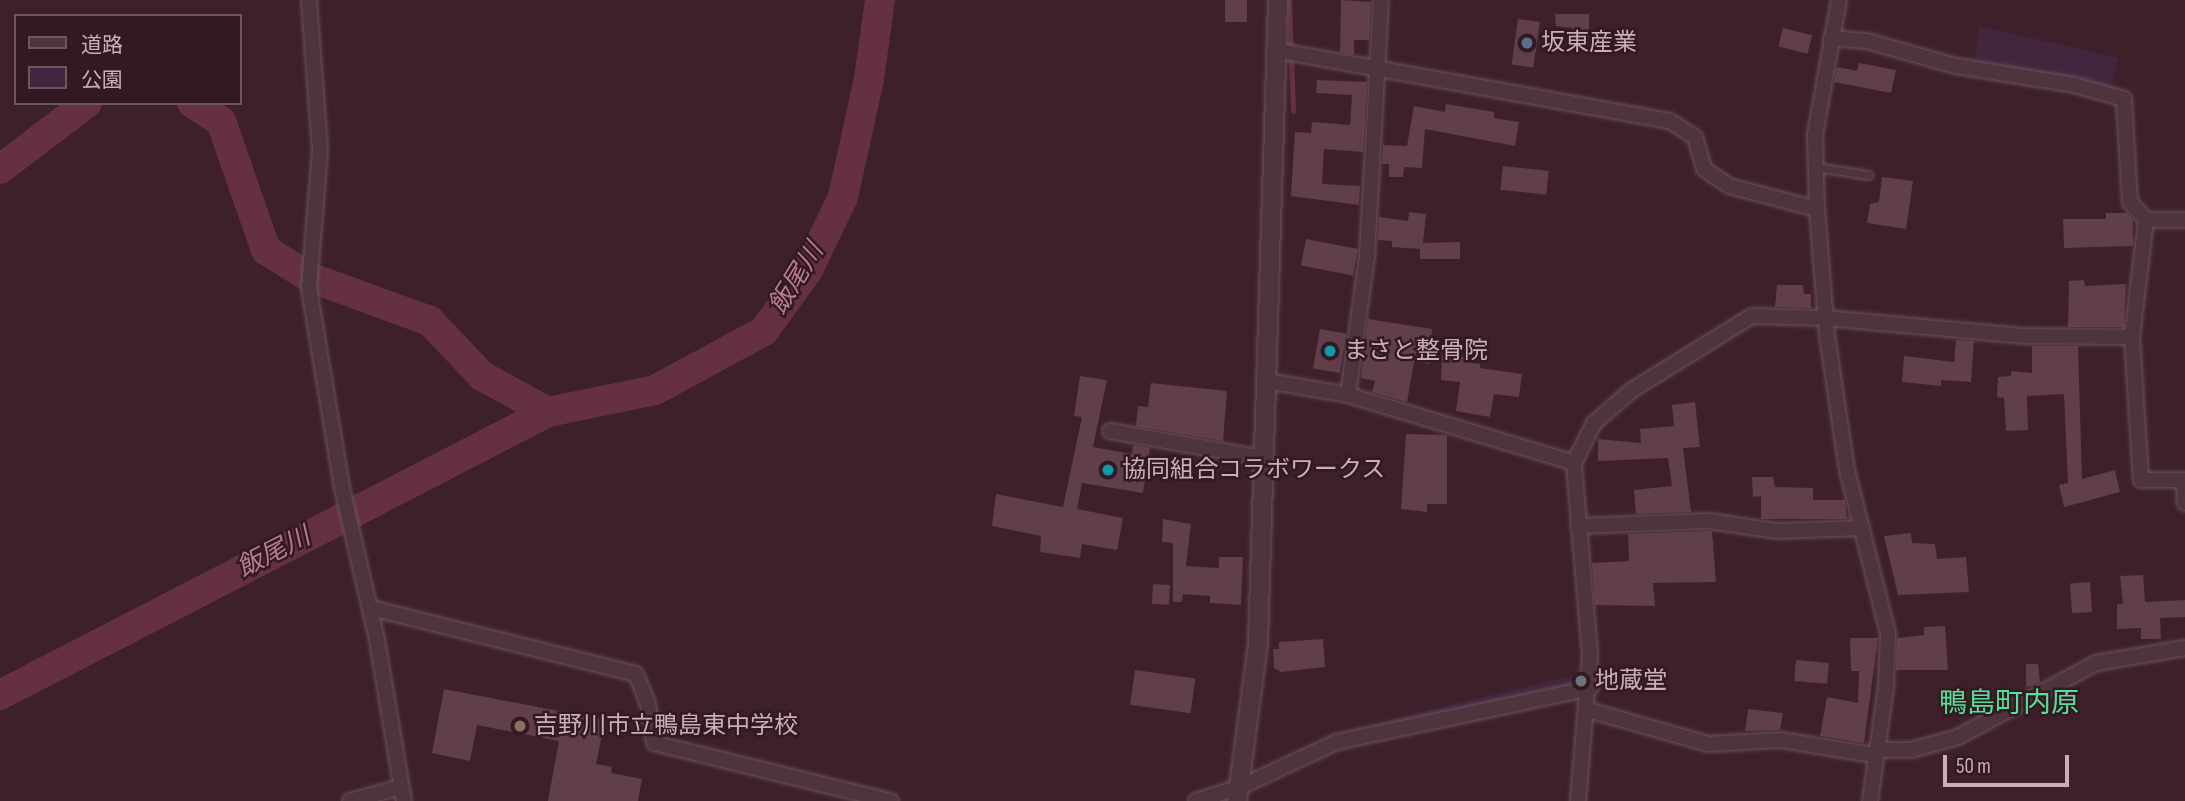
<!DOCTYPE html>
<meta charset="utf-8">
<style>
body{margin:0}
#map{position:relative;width:2185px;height:801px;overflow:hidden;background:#3e202b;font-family:"Sofia Sans Condensed","Noto Sans JP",sans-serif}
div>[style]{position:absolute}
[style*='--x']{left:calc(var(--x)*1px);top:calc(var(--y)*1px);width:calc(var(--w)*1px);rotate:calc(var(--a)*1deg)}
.green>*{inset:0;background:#42263f}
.stream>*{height:5px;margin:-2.5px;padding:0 2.5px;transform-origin:2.5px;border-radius:2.5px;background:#643042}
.river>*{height:30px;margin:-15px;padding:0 15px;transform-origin:15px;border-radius:15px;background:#643042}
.building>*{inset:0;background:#603e4a;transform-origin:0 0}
.roads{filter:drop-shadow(0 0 2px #6b525b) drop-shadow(0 0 2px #6b525b)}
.service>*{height:7px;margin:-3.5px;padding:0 3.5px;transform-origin:3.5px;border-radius:3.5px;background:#4e343d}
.minor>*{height:14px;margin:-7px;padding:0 7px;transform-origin:7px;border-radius:7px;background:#4e343d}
.tertiary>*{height:18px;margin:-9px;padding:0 9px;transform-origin:9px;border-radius:9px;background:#4e343d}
.dots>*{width:19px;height:19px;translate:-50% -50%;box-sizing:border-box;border:4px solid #321922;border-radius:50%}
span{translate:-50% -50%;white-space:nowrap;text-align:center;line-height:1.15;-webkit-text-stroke:5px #321922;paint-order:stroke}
.poi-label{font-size:24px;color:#c9afb8}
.left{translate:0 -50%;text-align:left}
.water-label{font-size:26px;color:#b87b91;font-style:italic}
.quarter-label{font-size:28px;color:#54e09a}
.legend{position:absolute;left:14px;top:14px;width:228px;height:91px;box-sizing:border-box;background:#321922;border:2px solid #6e555e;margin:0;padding:9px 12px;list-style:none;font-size:21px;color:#c9afb8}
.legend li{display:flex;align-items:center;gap:14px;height:35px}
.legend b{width:35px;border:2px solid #6e555e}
.scale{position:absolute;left:1943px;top:755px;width:126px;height:32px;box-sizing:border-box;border:4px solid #c9afb8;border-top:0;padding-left:9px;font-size:21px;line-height:24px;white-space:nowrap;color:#c9afb8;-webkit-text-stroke:5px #321922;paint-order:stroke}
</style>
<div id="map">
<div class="green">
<i style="clip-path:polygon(1979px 26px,2118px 58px,2111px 90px,1974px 64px)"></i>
<i style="clip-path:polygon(1574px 675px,1575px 686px,1371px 731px,1378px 723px)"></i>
</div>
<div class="stream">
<i style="--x:1289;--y:0;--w:111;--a:87.9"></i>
</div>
<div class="river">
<i style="--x:192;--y:103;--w:34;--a:32"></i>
<i style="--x:221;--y:121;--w:137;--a:70.8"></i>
<i style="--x:266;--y:250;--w:51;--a:32.1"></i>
<i style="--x:309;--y:277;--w:129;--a:20"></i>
<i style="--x:430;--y:321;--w:76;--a:46.6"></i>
<i style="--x:482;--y:376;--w:75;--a:28.6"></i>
<i style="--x:0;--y:169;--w:109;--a:-37.2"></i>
<i style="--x:0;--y:695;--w:617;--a:-27.31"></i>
<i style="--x:548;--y:412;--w:109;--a:-11.6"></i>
<i style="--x:655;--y:390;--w:124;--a:-28.4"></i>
<i style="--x:764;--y:331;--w:75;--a:-54.2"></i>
<i style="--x:808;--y:270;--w:81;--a:-64.4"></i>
<i style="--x:843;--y:197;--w:121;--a:-77.6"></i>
<i style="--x:869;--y:79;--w:80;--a:-82.1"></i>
</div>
<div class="building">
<i style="left:1225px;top:0;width:22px;height:22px"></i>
<i style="clip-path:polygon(1341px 0,1371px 2px,1369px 40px,1354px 40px,1354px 55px,1340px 52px)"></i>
<i style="clip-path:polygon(1555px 14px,1589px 14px,1589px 37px,1572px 37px,1572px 28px,1556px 26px)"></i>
<i style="left:1518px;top:19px;width:22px;height:46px;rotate:8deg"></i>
<i style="left:1783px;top:28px;width:30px;height:19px;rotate:14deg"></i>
<i style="clip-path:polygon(1859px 63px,1896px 70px,1891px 93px,1834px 82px,1837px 67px,1857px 71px)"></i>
<i style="clip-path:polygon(1317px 80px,1367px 82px,1363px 152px,1324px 149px,1322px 184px,1360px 186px,1359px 205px,1291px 196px,1295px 132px,1311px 133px,1312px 122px,1350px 125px,1352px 95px,1316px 93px)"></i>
<i style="clip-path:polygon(1446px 104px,1494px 112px,1494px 118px,1519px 122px,1515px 146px,1425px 129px,1422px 168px,1404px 167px,1403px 177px,1389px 177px,1389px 164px,1382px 164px,1383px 145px,1407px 146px,1414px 106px,1445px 112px)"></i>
<i style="left:1503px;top:166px;width:46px;height:24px;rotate:6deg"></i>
<i style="clip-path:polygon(1882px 177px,1913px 181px,1906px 229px,1867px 223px,1870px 204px,1879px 202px)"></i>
<i style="clip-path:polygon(1409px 212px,1426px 214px,1423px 243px,1460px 242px,1460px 259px,1420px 259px,1420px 249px,1392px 247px,1392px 241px,1378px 240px,1379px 217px,1408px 221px)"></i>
<i style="clip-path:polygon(2106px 213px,2127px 213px,2133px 220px,2133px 246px,2064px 248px,2063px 219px,2106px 219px)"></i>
<i style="left:1306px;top:239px;width:53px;height:27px;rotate:11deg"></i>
<i style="clip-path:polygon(2084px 280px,2085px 286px,2126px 284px,2124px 327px,2068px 327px,2069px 281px)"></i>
<i style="clip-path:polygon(1777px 285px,1803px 285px,1804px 294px,1811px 294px,1811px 308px,1775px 307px)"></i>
<i style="clip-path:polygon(1368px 319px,1432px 329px,1430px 364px,1414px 362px,1407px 402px,1372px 392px,1375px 381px,1361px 378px)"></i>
<i style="left:1320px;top:329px;width:27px;height:40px;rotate:10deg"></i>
<i style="clip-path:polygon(1956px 340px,1974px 341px,1971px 382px,1941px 380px,1941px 386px,1902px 382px,1904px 356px,1954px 362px)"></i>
<i style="clip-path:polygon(2032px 346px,2078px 346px,2082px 479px,2115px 470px,2120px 492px,2064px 507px,2059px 485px,2068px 483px,2064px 394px,2027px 396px,2028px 430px,2006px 431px,2004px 398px,1997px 397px,1998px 377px,2011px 376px,2011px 371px,2032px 373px)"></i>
<i style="clip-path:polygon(1442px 355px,1471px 358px,1471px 363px,1480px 364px,1480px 368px,1522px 374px,1519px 397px,1494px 394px,1490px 417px,1456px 411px,1460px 382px,1441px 380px)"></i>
<i style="clip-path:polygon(1080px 376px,1107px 380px,1093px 447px,1132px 454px,1133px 445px,1150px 448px,1143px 493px,1082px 483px,1077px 509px,1123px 518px,1117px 550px,1082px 544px,1080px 558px,1040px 552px,1041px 536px,992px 526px,996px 494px,1063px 507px,1082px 417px,1074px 416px)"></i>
<i style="clip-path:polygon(1151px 383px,1227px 391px,1223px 441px,1136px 426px,1138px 406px,1148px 407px)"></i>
<i style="clip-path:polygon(1695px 402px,1700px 447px,1683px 448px,1691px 512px,1636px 514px,1634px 490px,1672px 486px,1668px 458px,1598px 461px,1598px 439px,1641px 443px,1640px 429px,1674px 426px,1672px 405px)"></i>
<i style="clip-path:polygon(1406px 434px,1447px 435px,1447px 504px,1427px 504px,1427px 512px,1401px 509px)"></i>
<i style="clip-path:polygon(1752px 477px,1773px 477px,1775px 487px,1813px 488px,1813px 500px,1845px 500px,1847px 519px,1761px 519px,1761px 496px,1753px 497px)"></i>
<i style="clip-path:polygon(1163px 519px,1191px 524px,1186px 566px,1219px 568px,1219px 557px,1243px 557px,1241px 605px,1210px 603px,1210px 596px,1183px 594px,1182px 602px,1173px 602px,1173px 543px,1162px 542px)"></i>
<i style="clip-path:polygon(1712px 531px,1716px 582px,1653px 583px,1655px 606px,1595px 605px,1592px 563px,1629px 561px,1628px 534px)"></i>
<i style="clip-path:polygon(1911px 533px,1912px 543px,1935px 544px,1937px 559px,1966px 557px,1969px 592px,1898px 595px,1884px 536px)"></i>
<i style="clip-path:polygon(2143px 575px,2145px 602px,2185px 600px,2185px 617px,2160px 618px,2161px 639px,2141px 639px,2141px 628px,2117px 629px,2117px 604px,2123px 604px,2120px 576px)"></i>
<i style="left:2090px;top:582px;width:30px;height:20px;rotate:86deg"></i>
<i style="left:1153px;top:584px;width:17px;height:20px;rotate:3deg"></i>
<i style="clip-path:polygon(1945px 626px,1948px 670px,1896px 670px,1897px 638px,1924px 635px,1924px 627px)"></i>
<i style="clip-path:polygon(1850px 638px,1878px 638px,1864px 743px,1820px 736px,1827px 697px,1858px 703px,1859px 671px,1851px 671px)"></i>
<i style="clip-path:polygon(1323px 639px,1325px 667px,1281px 672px,1274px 668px,1273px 649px,1279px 649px,1279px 642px)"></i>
<i style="left:1796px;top:660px;width:33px;height:21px;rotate:5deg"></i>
<i style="clip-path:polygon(2026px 664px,2038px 664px,2040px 682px,2032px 686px,2026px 687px)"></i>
<i style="left:1135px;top:670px;width:61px;height:35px;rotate:8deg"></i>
<i style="clip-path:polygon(444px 689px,605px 720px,596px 764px,612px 767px,611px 773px,642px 779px,638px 801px,548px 801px,559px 741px,477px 725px,470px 761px,432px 753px)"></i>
<i style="clip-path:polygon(1748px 709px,1783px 713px,1780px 730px,1745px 731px)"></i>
</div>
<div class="roads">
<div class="service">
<i style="--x:1816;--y:167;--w:53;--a:8.7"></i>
</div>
<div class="minor">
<i style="--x:309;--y:0;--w:151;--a:85.8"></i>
<i style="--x:320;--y:151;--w:137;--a:94.6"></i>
<i style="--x:309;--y:288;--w:203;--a:80.6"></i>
<i style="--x:342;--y:488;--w:156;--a:77"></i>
<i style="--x:377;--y:640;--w:163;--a:80.5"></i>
<i style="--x:1839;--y:0;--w:137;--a:100.1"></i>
<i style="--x:1815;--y:135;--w:74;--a:88.5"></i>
<i style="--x:1817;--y:209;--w:126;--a:85.5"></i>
<i style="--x:1827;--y:335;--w:136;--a:81.6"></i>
<i style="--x:1847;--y:470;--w:168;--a:75.9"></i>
<i style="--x:1888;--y:633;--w:54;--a:92.1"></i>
<i style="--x:1886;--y:687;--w:115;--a:98"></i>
<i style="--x:1831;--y:38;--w:36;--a:5"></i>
<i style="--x:1867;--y:41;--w:92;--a:15.7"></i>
<i style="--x:1956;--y:66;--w:121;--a:9.1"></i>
<i style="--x:2075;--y:85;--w:51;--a:15.9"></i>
<i style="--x:2124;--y:99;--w:103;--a:86.7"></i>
<i style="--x:2130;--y:202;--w:24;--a:48"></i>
<i style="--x:2146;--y:220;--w:39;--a:0"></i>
<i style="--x:1280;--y:51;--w:396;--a:10.2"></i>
<i style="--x:1670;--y:121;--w:30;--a:33"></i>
<i style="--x:1695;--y:137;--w:33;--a:74"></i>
<i style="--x:1704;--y:169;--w:30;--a:34"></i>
<i style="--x:1729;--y:186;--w:91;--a:14.6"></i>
<i style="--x:2132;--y:337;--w:118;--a:-83.2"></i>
<i style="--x:1267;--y:381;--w:82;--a:9.8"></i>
<i style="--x:1348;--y:395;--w:236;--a:16.7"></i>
<i style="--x:1348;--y:395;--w:139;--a:-82.2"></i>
<i style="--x:1367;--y:257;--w:257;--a:-86.9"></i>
<i style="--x:1110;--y:431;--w:155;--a:10"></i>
<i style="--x:2184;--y:480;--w:23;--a:88"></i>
<i style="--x:1578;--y:526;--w:131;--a:-2.2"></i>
<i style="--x:1709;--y:521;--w:69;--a:8.4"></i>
<i style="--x:1777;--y:531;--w:85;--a:-2"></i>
<i style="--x:371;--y:608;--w:273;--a:14"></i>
<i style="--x:636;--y:674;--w:32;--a:68"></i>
<i style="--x:648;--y:704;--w:39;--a:81"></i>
<i style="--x:654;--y:743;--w:244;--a:13.8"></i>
<i style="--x:1588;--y:710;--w:125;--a:15.8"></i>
<i style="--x:1708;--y:744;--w:73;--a:-3.1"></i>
<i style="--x:1781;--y:740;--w:94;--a:9.2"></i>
<i style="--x:1876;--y:750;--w:35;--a:0"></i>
<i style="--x:1911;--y:750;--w:49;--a:-15.5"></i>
<i style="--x:1958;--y:737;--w:157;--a:-28.2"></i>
<i style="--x:2096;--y:663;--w:90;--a:-9.6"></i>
<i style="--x:350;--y:801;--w:53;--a:-15.4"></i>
<i style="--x:1196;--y:801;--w:46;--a:-17.7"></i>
<i style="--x:1240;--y:787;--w:107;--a:-24.9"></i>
<i style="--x:1337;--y:742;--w:259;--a:-12"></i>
<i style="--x:1578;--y:801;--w:146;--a:-85.3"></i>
<i style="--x:1590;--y:655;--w:193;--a:-94.8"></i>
<i style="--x:1574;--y:463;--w:45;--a:-63.4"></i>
<i style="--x:1594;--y:423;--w:50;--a:-41"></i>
<i style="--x:1632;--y:390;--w:141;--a:-31.7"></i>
<i style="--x:1752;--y:316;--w:74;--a:1.5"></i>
<i style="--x:1826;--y:318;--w:197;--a:5.2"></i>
<i style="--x:2022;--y:336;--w:110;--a:0.5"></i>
<i style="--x:2132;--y:337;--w:143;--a:86.4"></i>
<i style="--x:2141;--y:480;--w:44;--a:0"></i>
</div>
<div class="tertiary">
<i style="--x:1237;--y:801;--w:159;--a:-82.4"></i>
<i style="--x:1258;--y:643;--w:643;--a:-88.22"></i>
</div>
</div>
<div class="dots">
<i style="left:1527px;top:43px;background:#5c6f8a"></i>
<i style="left:1330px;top:351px;background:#0f9aa8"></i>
<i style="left:1108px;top:470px;background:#0f9aa8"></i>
<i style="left:1581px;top:681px;background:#6b7280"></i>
<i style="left:520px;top:726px;background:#8d6e63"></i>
</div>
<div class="poi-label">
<span class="left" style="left:1541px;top:43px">坂東産業</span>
<span class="left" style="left:1344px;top:351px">まさと整骨院</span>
<span class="left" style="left:1122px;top:470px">協同組合コラボワークス</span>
<span class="left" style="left:1595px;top:681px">地蔵堂</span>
<span class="left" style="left:534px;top:726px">吉野川市立鴨島東中学校</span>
</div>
<div class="water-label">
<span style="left:797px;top:279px;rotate:-58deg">飯尾川</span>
<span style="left:274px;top:553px;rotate:-27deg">飯尾川</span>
</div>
<div class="quarter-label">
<span style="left:2009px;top:704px">鴨島町内原</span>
</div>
<ul class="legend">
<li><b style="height:9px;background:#4e343d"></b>道路</li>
<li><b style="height:19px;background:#42263f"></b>公園</li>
</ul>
<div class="scale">50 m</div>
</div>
